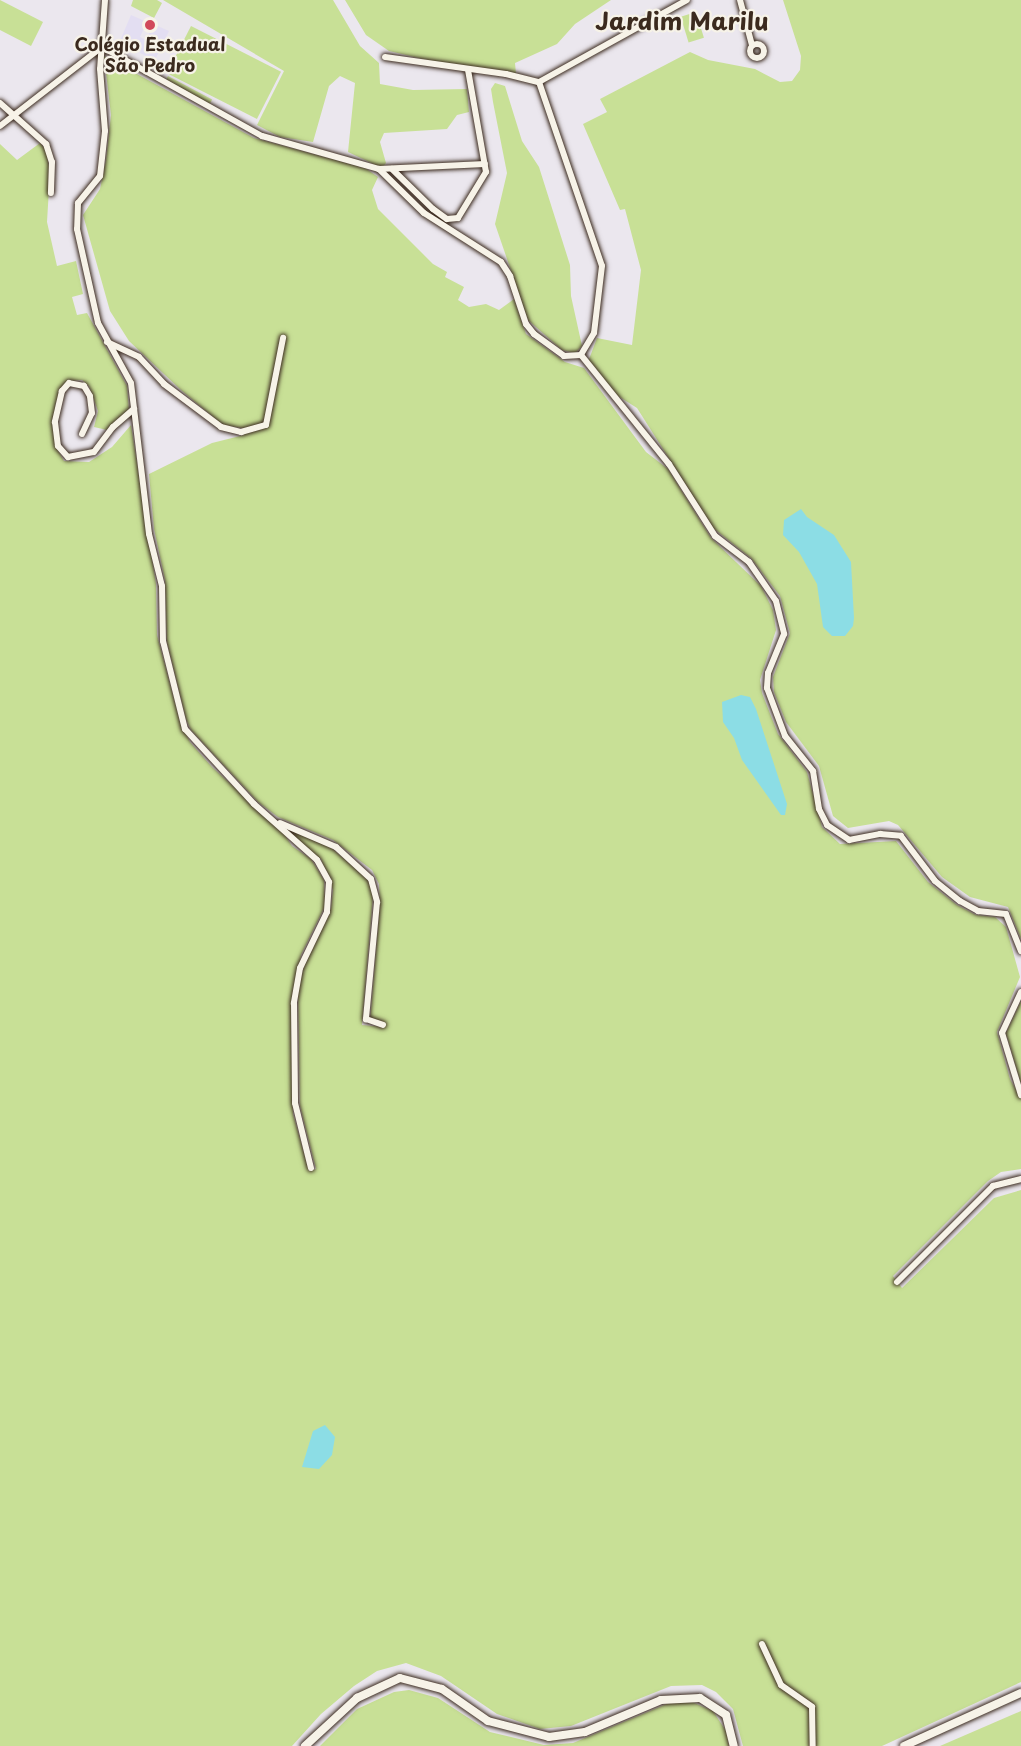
<!DOCTYPE html>
<meta charset="utf-8">
<style>
body{margin:0}
#map{position:relative;width:1021px;height:1746px;overflow:hidden;background:#ebe7ee;font-family:"Playpen Sans",sans-serif}
div>[style]{position:absolute}
[style*='--x']{left:calc(var(--x)*1px);top:calc(var(--y)*1px);width:calc(var(--w)*1px);rotate:calc(var(--a)*1deg)}
.built>*{inset:0;background:#e3def2}
.green>*{inset:0;background:#c8e096;transform-origin:0 0}
.water>*{inset:0;background:#8cdde5}
.roads{filter:drop-shadow(0 0 2px #3b2a1e) drop-shadow(0 0 2px #3b2a1e)}
.minor>*{height:6px;margin:-3px;padding:0 3px;transform-origin:3px;border-radius:3px;background:#f7f3e8}
.minor>.ring{margin:-3px;padding:0;box-sizing:content-box;background:none;border:6px solid #f7f3e8;border-radius:50%}
.tertiary>*{height:8px;margin:-4px;padding:0 4px;transform-origin:4px;border-radius:4px;background:#f7f3e8}
.dots>*{width:16px;height:16px;translate:-50% -50%;box-sizing:border-box;border:3px solid #f7f3e8;border-radius:50%}
span{translate:-50% -50%;white-space:nowrap;text-align:center;line-height:1.15;-webkit-text-stroke:4.5px #f7f3e8;paint-order:stroke}
.poi-label{font-size:18px;color:#3b2a1e;font-weight:700}
.district-label{font-size:24px;color:#3b2a1e;font-weight:700}
</style>
<div id="map">
<div class="built">
<i style="clip-path:polygon(131px 15px,147px 22px,140px 37px,146px 40px,153px 24px,169px 31px,155px 60px,140px 53px,141px 49px,137px 47px,135px 50px,119px 43px)"></i>
</div>
<div class="green">
<i style="clip-path:polygon(0 0,43px 22px,31px 46px,0 30px)"></i>
<i style="clip-path:polygon(133px 0,157px 0,162px 3px,154px 18px,131px 6px)"></i>
<i style="clip-path:polygon(163px 0,333px 0,360px 46px,379px 63px,380px 84px,413px 90px,467px 89px,469px 112px,457px 115px,447px 129px,384px 133px,380px 142px,386px 163px,382px 168px,348px 152px,355px 83px,340px 76px,329px 86px,313px 142px,280px 137px,257px 125px,284px 71px)"></i>
<i style="clip-path:polygon(345px 0,611px 0,575px 24px,557px 44px,515px 63px,516px 74px,440px 63px,389px 51px,366px 35px)"></i>
<i style="clip-path:polygon(783px 0,1021px 0,1021px 939px,1008px 907px,970px 897px,942px 877px,898px 825px,889px 821px,848px 828px,833px 816px,819px 766px,786px 722px,774px 692px,773px 677px,790px 633px,780px 596px,751px 558px,713px 528px,637px 408px,618px 396px,588px 362px,597px 338px,632px 345px,641px 270px,625px 209px,620px 210px,583px 124px,607px 112px,600px 99px,690px 52px,708px 60px,755px 69px,780px 82px,792px 81px,800px 70px,801px 56px)"></i>
<i style="left:696px;top:12px;width:27px;height:16px;rotate:73deg"></i>
<i style="left:191px;top:26px;width:101px;height:53px;rotate:27deg"></i>
<i style="clip-path:polygon(104px 56px,254px 138px,365px 168px,378px 177px,372px 190px,378px 209px,433px 264px,447px 272px,445px 277px,464px 287px,458px 300px,469px 307px,486px 304px,499px 310px,514px 299px,526px 334px,565px 362px,584px 368px,646px 452px,668px 469px,711px 538px,761px 586px,773px 610px,776px 630px,760px 680px,762px 693px,778px 734px,807px 772px,822px 827px,840px 844px,896px 841px,928px 882px,957px 905px,976px 915px,995px 917px,1006px 927px,1020px 977px,997px 1032px,1010px 1079px,1021px 1099px,1021px 1169px,1001px 1172px,988px 1181px,893px 1276px,902px 1288px,994px 1198px,1021px 1190px,1021px 1682px,882px 1746px,743px 1746px,733px 1709px,716px 1692px,702px 1685px,671px 1686px,571px 1726px,540px 1729px,497px 1714px,441px 1676px,406px 1663px,377px 1671px,354px 1686px,321px 1714px,292px 1746px,0 1746px,0 144px,17px 160px,40px 143px,46px 150px,50px 172px,47px 222px,57px 266px,76px 261px,83px 294px,72px 297px,77px 315px,87px 313px,127px 386px,129px 410px,107px 430px,94px 427px,98px 411px,89px 386px,82px 380px,68px 381px,61px 388px,55px 405px,56px 447px,64px 461px,89px 462px,112px 447px,131px 425px,156px 584px,157px 635px,180px 722px,190px 742px,212px 767px,282px 831px,292px 846px,311px 859px,324px 880px,325px 906px,301px 955px,291px 1013px,293px 1114px,309px 1171px,316px 1169px,300px 1106px,298px 989px,306px 960px,331px 908px,333px 890px,321px 859px,296px 841px,286px 827px,329px 846px,369px 880px,373px 896px,362px 1025px,385px 1027px,370px 1022px,380px 904px,379px 884px,372px 870px,333px 840px,278px 817px,258px 802px,191px 730px,186px 719px,167px 642px,165px 580px,154px 529px,149px 474px,212px 443px,244px 435px,243px 428px,223px 425px,182px 391px,129px 341px,110px 311px,83px 215px,100px 189px,106px 160px,111px 115px)"></i>
<i style="left:168px;top:76px;width:50px;height:8px;rotate:28deg"></i>
<i style="clip-path:polygon(495px 83px,505px 86px,522px 141px,539px 167px,570px 265px,571px 296px,582px 346px,575px 353px,562px 350px,528px 320px,495px 224px,507px 173px,493px 102px,491px 89px)"></i>
<i style="clip-path:polygon(1021px 1001px,1021px 1084px,1006px 1033px)"></i>
<i style="clip-path:polygon(409px 1690px,438px 1698px,490px 1732px,544px 1745px,573px 1743px,669px 1703px,692px 1702px,713px 1711px,726px 1731px,729px 1746px,320px 1746px,357px 1709px,394px 1692px)"></i>
<i style="clip-path:polygon(1021px 1711px,1021px 1746px,940px 1746px)"></i>
</div>
<div class="water">
<i style="clip-path:polygon(801px 509px,807px 517px,834px 535px,851px 562px,854px 618px,853px 626px,845px 636px,832px 636px,823px 627px,817px 584px,799px 552px,783px 535px,784px 520px)"></i>
<i style="clip-path:polygon(741px 695px,750px 697px,756px 709px,787px 804px,785px 815px,781px 815px,742px 760px,734px 738px,723px 722px,722px 702px)"></i>
<i style="clip-path:polygon(325px 1425px,335px 1437px,332px 1455px,319px 1469px,302px 1467px,313px 1431px)"></i>
</div>
<div class="roads">
<div class="minor">
<i style="--x:105;--y:0;--w:69;--a:94.1"></i>
<i style="--x:100;--y:69;--w:62;--a:85.4"></i>
<i style="--x:105;--y:131;--w:45;--a:96.3"></i>
<i style="--x:100;--y:176;--w:35;--a:129"></i>
<i style="--x:78;--y:203;--w:26;--a:92"></i>
<i style="--x:77;--y:229;--w:96;--a:77.4"></i>
<i style="--x:98;--y:323;--w:68;--a:61.2"></i>
<i style="--x:131;--y:383;--w:152;--a:83.2"></i>
<i style="--x:149;--y:534;--w:54;--a:76"></i>
<i style="--x:162;--y:586;--w:55;--a:89"></i>
<i style="--x:163;--y:641;--w:91;--a:76"></i>
<i style="--x:185;--y:729;--w:102;--a:47.4"></i>
<i style="--x:254;--y:804;--w:84;--a:41.6"></i>
<i style="--x:317;--y:860;--w:25;--a:61"></i>
<i style="--x:329;--y:882;--w:30;--a:94"></i>
<i style="--x:327;--y:912;--w:62;--a:115.7"></i>
<i style="--x:300;--y:968;--w:36;--a:100"></i>
<i style="--x:294;--y:1003;--w:100;--a:89.4"></i>
<i style="--x:295;--y:1103;--w:67;--a:76.2"></i>
<i style="--x:740;--y:0;--w:47;--a:75.1"></i>
<i class="ring" style="left:750px;top:44px;width:8px;height:8px"></i>
<i style="--x:102;--y:47;--w:183;--a:29.1"></i>
<i style="--x:262;--y:136;--w:122;--a:15.8"></i>
<i style="--x:379;--y:169;--w:63;--a:44.4"></i>
<i style="--x:424;--y:213;--w:91;--a:32.5"></i>
<i style="--x:501;--y:262;--w:17;--a:57"></i>
<i style="--x:510;--y:276;--w:51;--a:71.6"></i>
<i style="--x:526;--y:324;--w:13;--a:51"></i>
<i style="--x:534;--y:334;--w:37;--a:36"></i>
<i style="--x:564;--y:356;--w:17;--a:-3"></i>
<i style="--x:385;--y:57;--w:122;--a:8"></i>
<i style="--x:506;--y:74;--w:34;--a:14"></i>
<i style="--x:539;--y:82;--w:169;--a:-29"></i>
<i style="--x:539;--y:82;--w:194;--a:71.1"></i>
<i style="--x:602;--y:266;--w:67;--a:96.8"></i>
<i style="--x:594;--y:333;--w:26;--a:121"></i>
<i style="--x:0;--y:103;--w:62;--a:41.7"></i>
<i style="--x:46;--y:144;--w:19;--a:72"></i>
<i style="--x:52;--y:162;--w:31;--a:92"></i>
<i style="--x:0;--y:126;--w:129;--a:-37.8"></i>
<i style="--x:379;--y:169;--w:106;--a:-2.7"></i>
<i style="--x:392;--y:169;--w:57;--a:44.3"></i>
<i style="--x:433;--y:209;--w:17;--a:36"></i>
<i style="--x:447;--y:219;--w:11;--a:-5"></i>
<i style="--x:458;--y:218;--w:54;--a:-58.7"></i>
<i style="--x:486;--y:172;--w:104;--a:-100"></i>
<i style="--x:107;--y:342;--w:35;--a:25"></i>
<i style="--x:139;--y:357;--w:37;--a:47"></i>
<i style="--x:164;--y:384;--w:71;--a:37"></i>
<i style="--x:221;--y:427;--w:21;--a:14"></i>
<i style="--x:241;--y:432;--w:26;--a:-16"></i>
<i style="--x:266;--y:425;--w:89;--a:-78.9"></i>
<i style="--x:581;--y:355;--w:140;--a:51.1"></i>
<i style="--x:669;--y:464;--w:85;--a:57.4"></i>
<i style="--x:715;--y:536;--w:43;--a:37.4"></i>
<i style="--x:749;--y:562;--w:47;--a:55.3"></i>
<i style="--x:776;--y:601;--w:34;--a:76"></i>
<i style="--x:784;--y:634;--w:42;--a:112.3"></i>
<i style="--x:768;--y:673;--w:15;--a:94"></i>
<i style="--x:767;--y:688;--w:51;--a:69.4"></i>
<i style="--x:785;--y:736;--w:45;--a:51.3"></i>
<i style="--x:813;--y:771;--w:38;--a:81"></i>
<i style="--x:819;--y:809;--w:18;--a:63"></i>
<i style="--x:827;--y:825;--w:27;--a:34"></i>
<i style="--x:849;--y:840;--w:32;--a:-11"></i>
<i style="--x:880;--y:834;--w:21;--a:5"></i>
<i style="--x:901;--y:836;--w:56;--a:52.9"></i>
<i style="--x:935;--y:881;--w:32;--a:39"></i>
<i style="--x:960;--y:901;--w:21;--a:29"></i>
<i style="--x:978;--y:911;--w:28;--a:6"></i>
<i style="--x:1006;--y:914;--w:40;--a:68"></i>
<i style="--x:82;--y:434;--w:23;--a:-65"></i>
<i style="--x:92;--y:413;--w:17;--a:-97"></i>
<i style="--x:90;--y:396;--w:12;--a:-121"></i>
<i style="--x:84;--y:386;--w:15;--a:-169"></i>
<i style="--x:69;--y:383;--w:11;--a:131"></i>
<i style="--x:62;--y:391;--w:32;--a:103"></i>
<i style="--x:55;--y:422;--w:24;--a:83"></i>
<i style="--x:58;--y:446;--w:15;--a:48"></i>
<i style="--x:68;--y:457;--w:26;--a:-11"></i>
<i style="--x:94;--y:452;--w:31;--a:-53"></i>
<i style="--x:113;--y:427;--w:28;--a:-41"></i>
<i style="--x:280;--y:823;--w:61;--a:23.2"></i>
<i style="--x:336;--y:847;--w:47;--a:42.4"></i>
<i style="--x:371;--y:879;--w:24;--a:75"></i>
<i style="--x:377;--y:902;--w:118;--a:95.4"></i>
<i style="--x:366;--y:1019;--w:18;--a:19"></i>
<i style="--x:1021;--y:992;--w:45;--a:114.9"></i>
<i style="--x:1002;--y:1033;--w:65;--a:73"></i>
<i style="--x:897;--y:1282;--w:136;--a:-45"></i>
<i style="--x:993;--y:1186;--w:29;--a:-14"></i>
<i style="--x:762;--y:1644;--w:45;--a:65.1"></i>
<i style="--x:781;--y:1685;--w:38;--a:35"></i>
<i style="--x:812;--y:1707;--w:39;--a:89"></i>
</div>
<div class="tertiary">
<i style="--x:305;--y:1746;--w:71;--a:-42.7"></i>
<i style="--x:357;--y:1698;--w:47;--a:-24.9"></i>
<i style="--x:400;--y:1678;--w:43;--a:14.7"></i>
<i style="--x:442;--y:1689;--w:56;--a:34.8"></i>
<i style="--x:488;--y:1721;--w:63;--a:14.7"></i>
<i style="--x:549;--y:1737;--w:36;--a:-8"></i>
<i style="--x:585;--y:1732;--w:82;--a:-22.8"></i>
<i style="--x:661;--y:1700;--w:39;--a:-3"></i>
<i style="--x:700;--y:1698;--w:31;--a:33"></i>
<i style="--x:726;--y:1715;--w:32;--a:76"></i>
<i style="--x:904;--y:1746;--w:128;--a:-24.4"></i>
</div>
</div>
<div class="dots">
<i style="left:150px;top:25px;background:#d1495b"></i>
</div>
<div class="poi-label">
<span style="left:150px;top:55px">Colégio Estadual<br>São Pedro</span>
</div>
<div class="district-label">
<span style="left:682px;top:21px">Jardim Marilu</span>
</div>
</div>
